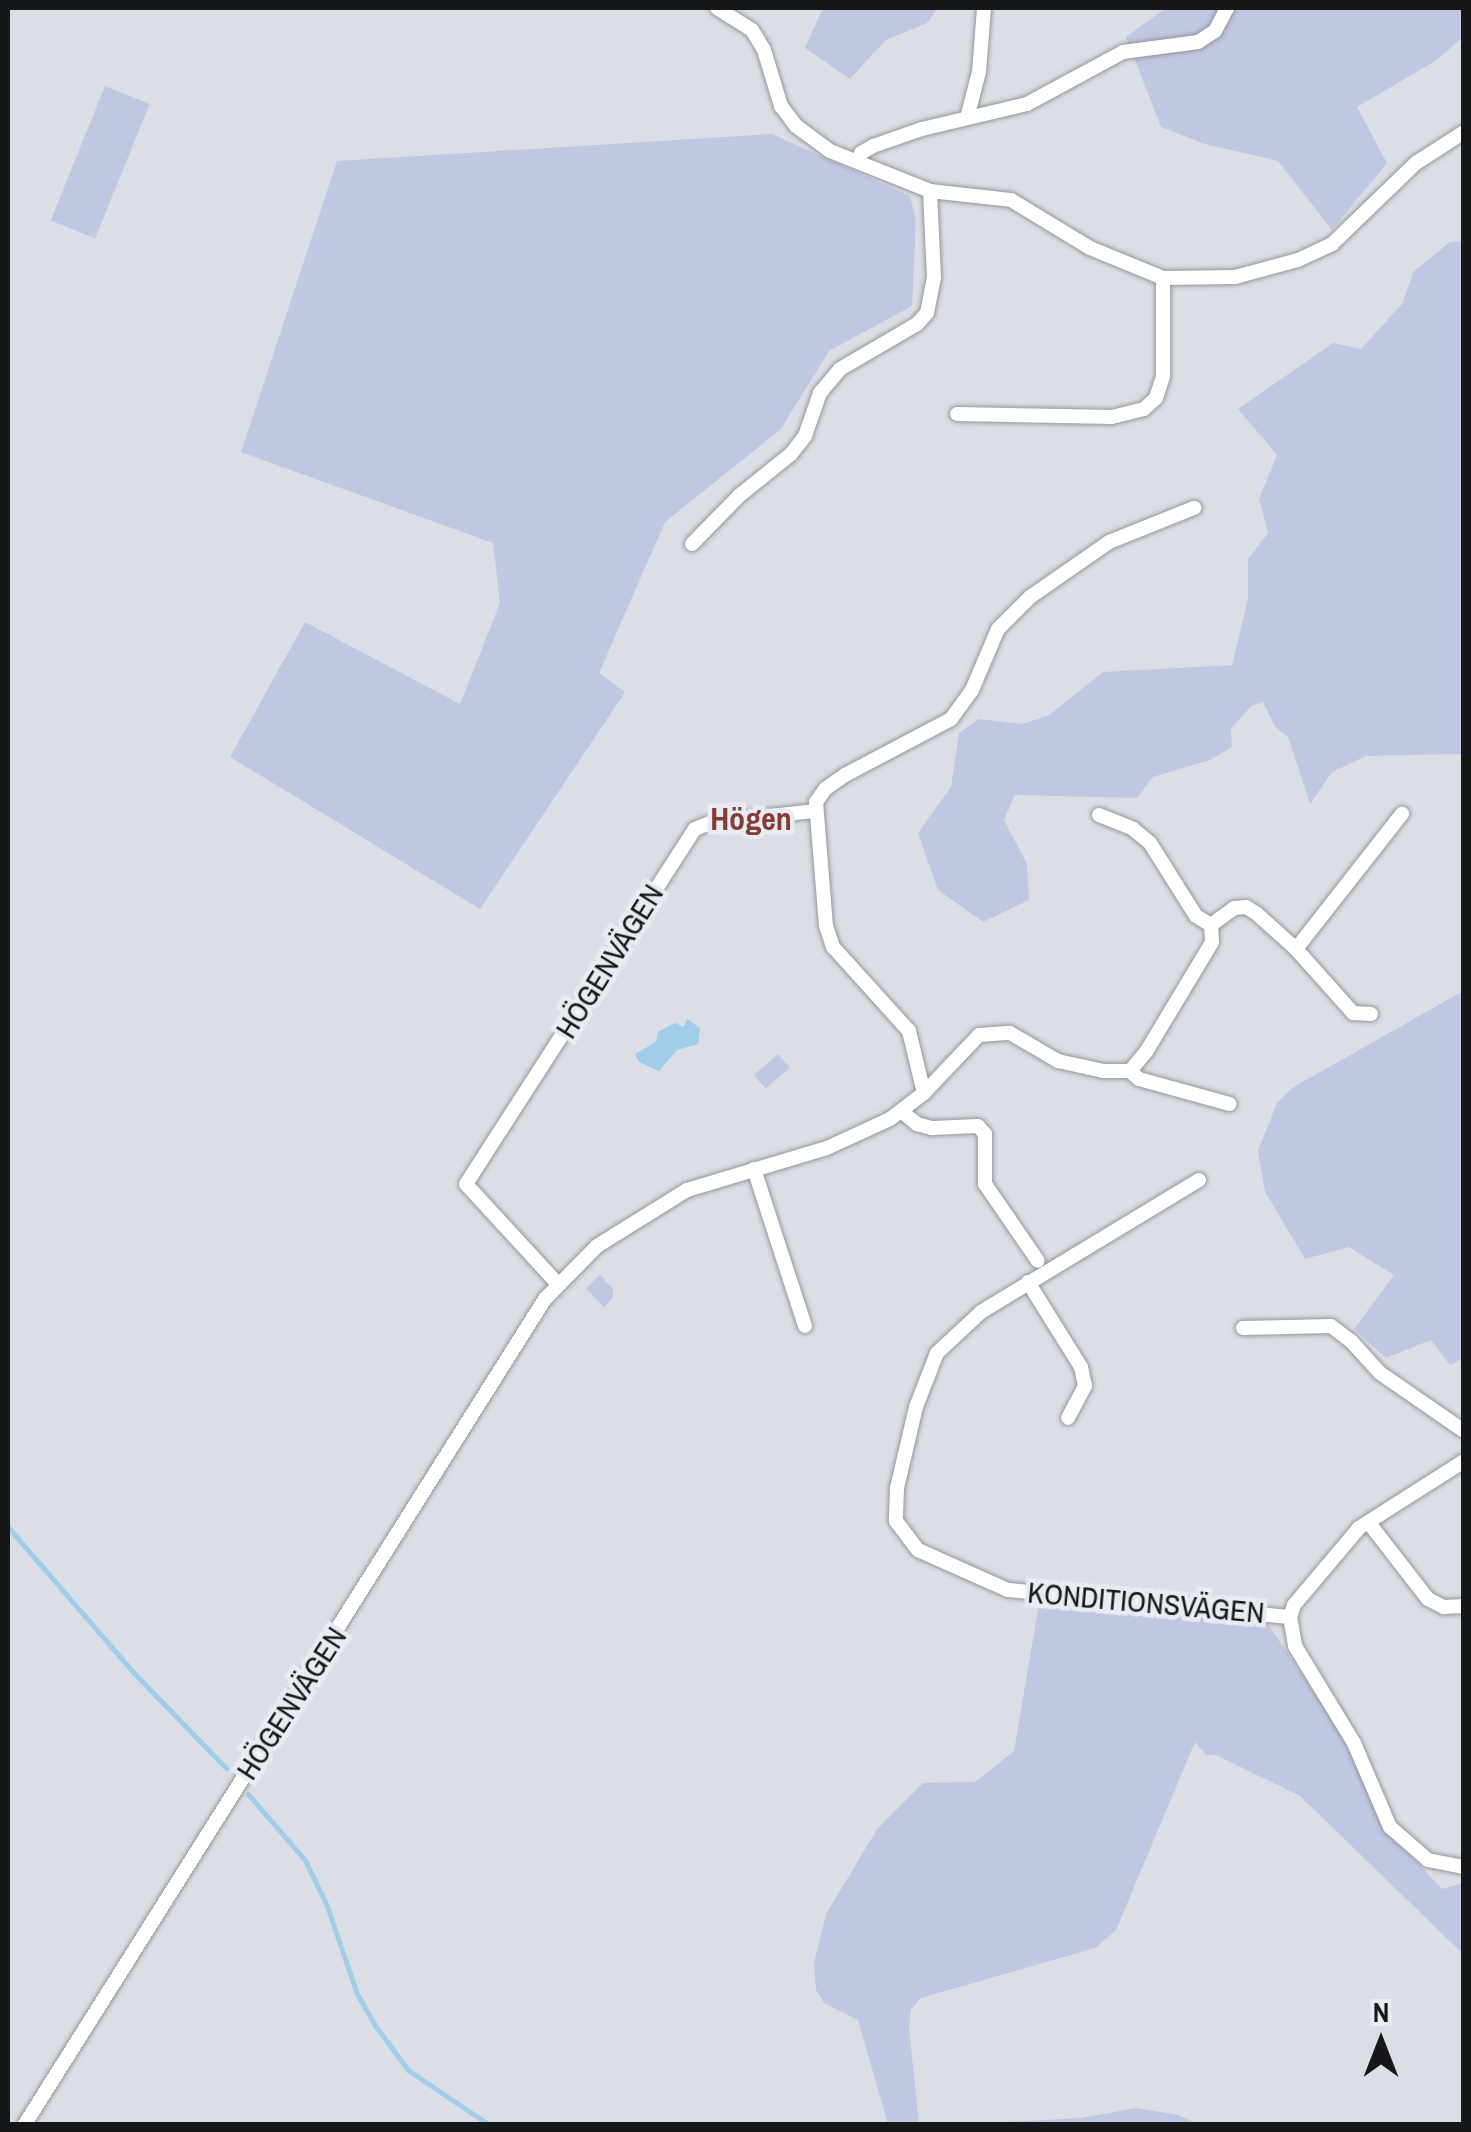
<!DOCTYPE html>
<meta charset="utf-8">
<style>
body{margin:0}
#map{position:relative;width:1471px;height:2132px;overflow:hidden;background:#dcdee5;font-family:"Archivo Narrow",sans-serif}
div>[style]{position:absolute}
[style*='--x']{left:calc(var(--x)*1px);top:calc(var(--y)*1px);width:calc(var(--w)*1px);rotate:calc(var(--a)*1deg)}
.green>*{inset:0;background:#c0c7e2;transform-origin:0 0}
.water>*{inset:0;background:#a0cdea}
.stream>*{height:5px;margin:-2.5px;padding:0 2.5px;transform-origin:2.5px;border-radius:2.5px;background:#a0cdea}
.roads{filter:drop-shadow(0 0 2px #94969c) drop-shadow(0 0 2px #94969c)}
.minor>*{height:14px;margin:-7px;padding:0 7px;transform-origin:7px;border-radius:7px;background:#fff}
span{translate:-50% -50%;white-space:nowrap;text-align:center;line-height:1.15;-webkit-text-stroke:9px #e9ebf3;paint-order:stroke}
.street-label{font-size:30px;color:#161719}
.neighbourhood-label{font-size:32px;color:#843c35;font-weight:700}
.frame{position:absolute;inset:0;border:10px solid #161719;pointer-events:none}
.north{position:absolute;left:1331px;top:1992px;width:100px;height:100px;-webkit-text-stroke:8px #e9ebf3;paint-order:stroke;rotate:0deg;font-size:28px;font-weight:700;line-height:40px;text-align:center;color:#161719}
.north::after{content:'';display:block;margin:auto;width:35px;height:45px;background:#161719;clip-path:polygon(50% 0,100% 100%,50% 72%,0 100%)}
</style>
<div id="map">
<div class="green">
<i style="clip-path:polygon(823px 8px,938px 8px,927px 23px,886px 40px,850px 79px,805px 48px)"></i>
<i style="clip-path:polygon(1166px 8px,1463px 8px,1463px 37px,1437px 60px,1357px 107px,1387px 163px,1332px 230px,1278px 161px,1205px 144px,1161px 127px,1126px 37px)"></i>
<i style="left:105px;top:86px;width:48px;height:145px;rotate:22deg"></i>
<i style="clip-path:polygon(772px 134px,910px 196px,916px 220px,912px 306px,829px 351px,781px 429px,665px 522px,599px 673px,625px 692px,480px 909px,230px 757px,305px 622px,460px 704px,500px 603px,493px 543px,241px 452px,337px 161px)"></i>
<i style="clip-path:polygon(1463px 241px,1463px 754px,1366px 756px,1332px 772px,1310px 804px,1288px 737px,1275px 727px,1263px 702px,1251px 706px,1231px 729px,1232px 747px,1210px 760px,1153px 777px,1137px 798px,1015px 795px,1004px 820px,1027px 864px,1029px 900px,983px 922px,938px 890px,918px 833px,951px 787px,959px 733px,979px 719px,1023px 724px,1049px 715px,1103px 672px,1232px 665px,1248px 599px,1248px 559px,1268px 533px,1259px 499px,1277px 455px,1238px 409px,1333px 343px,1361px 349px,1402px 304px,1414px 271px,1450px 242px)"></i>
<i style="clip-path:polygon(1463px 991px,1463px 1358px,1450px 1365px,1431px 1340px,1386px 1358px,1354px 1329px,1394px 1275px,1349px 1247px,1305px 1259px,1265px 1192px,1258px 1151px,1277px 1103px,1292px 1088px)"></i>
<i style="left:778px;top:1054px;width:18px;height:32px;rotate:49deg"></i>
<i style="clip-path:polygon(600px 1275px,613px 1289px,612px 1299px,604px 1307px,586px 1289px)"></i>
<i style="clip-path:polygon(1039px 1604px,1268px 1624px,1342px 1735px,1387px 1831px,1442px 1889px,1463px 1883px,1463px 1954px,1300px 1796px,1216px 1755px,1206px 1755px,1195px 1742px,1116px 1930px,1095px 1948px,921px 1998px,911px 2009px,909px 2028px,919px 2124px,888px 2124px,858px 2020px,824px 2003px,816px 1990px,814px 1963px,826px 1914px,878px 1828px,923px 1783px,975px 1782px,1014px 1751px)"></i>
<i style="clip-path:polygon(1137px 2108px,1178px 2115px,1198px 2124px,966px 2124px,1081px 2118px)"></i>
</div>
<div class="water">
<i style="clip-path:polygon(687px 1019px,700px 1028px,698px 1044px,677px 1050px,659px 1071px,639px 1062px,635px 1054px,656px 1042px,658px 1032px,675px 1023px,684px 1027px)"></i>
</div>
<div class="stream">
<i style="--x:8;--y:1527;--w:191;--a:49.2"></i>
<i style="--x:133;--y:1672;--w:134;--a:45.9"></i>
<i style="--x:248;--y:1794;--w:87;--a:49.2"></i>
<i style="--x:305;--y:1860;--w:51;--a:64.4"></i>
<i style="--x:327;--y:1906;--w:93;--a:71.2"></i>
<i style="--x:357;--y:1994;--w:39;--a:60"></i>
<i style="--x:377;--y:2028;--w:52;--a:53.6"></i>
<i style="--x:408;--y:2070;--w:97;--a:34"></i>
</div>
<div class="roads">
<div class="minor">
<i style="--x:717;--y:8;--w:41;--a:32.2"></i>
<i style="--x:752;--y:30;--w:23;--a:59"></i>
<i style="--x:764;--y:50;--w:59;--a:73.1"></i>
<i style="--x:781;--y:106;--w:25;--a:53"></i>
<i style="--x:796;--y:126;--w:42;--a:36.3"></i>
<i style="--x:830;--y:151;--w:108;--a:21.8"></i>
<i style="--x:930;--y:191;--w:81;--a:6.3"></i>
<i style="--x:1011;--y:200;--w:92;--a:31.3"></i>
<i style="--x:1090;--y:248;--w:79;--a:22.3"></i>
<i style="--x:1163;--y:278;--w:72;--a:-0.8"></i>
<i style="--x:1235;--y:277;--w:65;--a:-15.1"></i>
<i style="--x:1298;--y:260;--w:38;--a:-25"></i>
<i style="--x:1332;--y:244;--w:117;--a:-44"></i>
<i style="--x:1416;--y:163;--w:57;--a:-32.9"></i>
<i style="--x:967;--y:118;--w:48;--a:-75.4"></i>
<i style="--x:979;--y:72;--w:64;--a:-85.5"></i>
<i style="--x:859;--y:161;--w:8;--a:-76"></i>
<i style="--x:861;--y:153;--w:14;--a:-30"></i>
<i style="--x:873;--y:146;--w:52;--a:-19.1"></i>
<i style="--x:922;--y:129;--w:108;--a:-13.4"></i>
<i style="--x:1027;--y:104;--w:109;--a:-28.4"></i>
<i style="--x:1123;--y:52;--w:76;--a:-7.6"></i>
<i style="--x:1198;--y:42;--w:20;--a:-33"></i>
<i style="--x:1215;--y:31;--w:26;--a:-62"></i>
<i style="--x:957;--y:414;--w:155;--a:1.1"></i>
<i style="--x:1112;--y:417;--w:33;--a:-14"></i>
<i style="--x:1144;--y:409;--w:16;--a:-43"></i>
<i style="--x:1156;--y:398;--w:23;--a:-72"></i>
<i style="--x:1163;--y:376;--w:98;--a:-90"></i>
<i style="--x:692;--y:544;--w:69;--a:-45.6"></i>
<i style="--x:740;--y:495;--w:65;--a:-38.8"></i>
<i style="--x:791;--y:454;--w:23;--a:-52"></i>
<i style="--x:805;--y:436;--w:46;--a:-70.8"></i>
<i style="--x:820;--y:393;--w:31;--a:-50"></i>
<i style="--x:840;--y:369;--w:89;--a:-30.3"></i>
<i style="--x:917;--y:324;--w:15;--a:-48"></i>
<i style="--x:927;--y:313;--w:36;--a:-79"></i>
<i style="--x:934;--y:278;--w:87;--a:-92.6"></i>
<i style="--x:1099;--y:815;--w:37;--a:22"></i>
<i style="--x:1133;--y:829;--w:22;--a:39"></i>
<i style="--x:1150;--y:843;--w:86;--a:57.8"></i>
<i style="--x:1196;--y:916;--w:17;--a:31"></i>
<i style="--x:1296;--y:949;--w:172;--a:-51.9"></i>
<i style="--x:1130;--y:1071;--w:12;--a:42"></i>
<i style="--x:1139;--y:1079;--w:94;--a:15.4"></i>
<i style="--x:924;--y:1093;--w:64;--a:-103.6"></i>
<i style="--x:909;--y:1031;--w:113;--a:-132.1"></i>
<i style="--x:833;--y:947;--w:22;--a:-108"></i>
<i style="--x:826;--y:926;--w:124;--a:-94.6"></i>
<i style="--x:816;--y:802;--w:16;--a:-55"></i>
<i style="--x:825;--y:789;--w:24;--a:-35"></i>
<i style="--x:845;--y:775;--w:120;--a:-27.8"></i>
<i style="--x:951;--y:719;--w:36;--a:-54"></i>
<i style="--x:972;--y:690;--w:66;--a:-66.9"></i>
<i style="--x:998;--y:629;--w:45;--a:-45"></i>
<i style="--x:1030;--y:597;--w:96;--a:-34.8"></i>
<i style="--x:1109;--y:542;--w:92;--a:-21.8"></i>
<i style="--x:901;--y:1111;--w:21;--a:39"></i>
<i style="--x:917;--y:1124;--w:16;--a:15"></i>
<i style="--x:932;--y:1128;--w:46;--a:-2.5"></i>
<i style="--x:978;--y:1126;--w:11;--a:49"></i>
<i style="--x:985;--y:1134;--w:50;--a:90"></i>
<i style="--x:985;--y:1184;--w:93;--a:55.5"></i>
<i style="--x:754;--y:1169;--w:165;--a:72"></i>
<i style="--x:1199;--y:1180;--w:255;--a:148.8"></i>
<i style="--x:981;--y:1312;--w:60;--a:137"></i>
<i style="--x:937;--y:1353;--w:58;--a:111.3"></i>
<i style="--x:916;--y:1407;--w:83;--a:103.2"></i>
<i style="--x:897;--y:1488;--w:33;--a:92"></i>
<i style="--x:896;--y:1521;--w:36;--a:53"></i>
<i style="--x:918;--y:1550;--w:98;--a:24"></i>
<i style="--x:1008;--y:1590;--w:283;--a:5.5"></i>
<i style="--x:1028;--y:1282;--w:100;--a:58.1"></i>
<i style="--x:1081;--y:1367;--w:19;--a:78"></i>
<i style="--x:1085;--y:1386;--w:36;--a:118"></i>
<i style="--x:557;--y:1283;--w:134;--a:-132.6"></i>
<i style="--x:466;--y:1184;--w:422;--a:-57.2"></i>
<i style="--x:695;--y:829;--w:16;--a:-22"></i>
<i style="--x:710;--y:823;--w:105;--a:-6.6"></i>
<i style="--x:1243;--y:1328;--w:88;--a:-1.3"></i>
<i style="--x:1331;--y:1326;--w:25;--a:37"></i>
<i style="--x:1351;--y:1341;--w:43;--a:47.8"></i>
<i style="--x:1380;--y:1373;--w:102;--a:34.6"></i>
<i style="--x:1464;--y:1461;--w:125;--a:147.5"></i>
<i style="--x:1359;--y:1528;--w:101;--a:130.2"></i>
<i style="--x:1294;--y:1605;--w:13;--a:108"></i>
<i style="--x:1290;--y:1617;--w:29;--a:80"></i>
<i style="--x:1295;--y:1646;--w:114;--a:58.7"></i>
<i style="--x:1354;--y:1743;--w:91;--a:66.8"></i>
<i style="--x:1390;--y:1827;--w:50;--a:41"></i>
<i style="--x:1428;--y:1860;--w:37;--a:11"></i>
<i style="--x:1369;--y:1523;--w:96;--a:52.2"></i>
<i style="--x:1428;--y:1599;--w:18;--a:27"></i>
<i style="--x:1444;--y:1607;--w:20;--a:-3"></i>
<i style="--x:25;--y:2124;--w:975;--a:-57.78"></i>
<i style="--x:545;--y:1299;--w:74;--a:-45.5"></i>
<i style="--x:597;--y:1246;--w:106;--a:-31.9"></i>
<i style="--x:687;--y:1190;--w:146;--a:-16.7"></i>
<i style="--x:827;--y:1148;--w:69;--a:-24.7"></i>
<i style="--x:890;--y:1119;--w:43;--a:-37.4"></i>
<i style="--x:924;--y:1093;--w:80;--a:-46.5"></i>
<i style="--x:979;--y:1035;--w:31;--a:-4"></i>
<i style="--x:1010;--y:1033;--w:56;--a:30.3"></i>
<i style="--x:1058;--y:1061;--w:46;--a:12.5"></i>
<i style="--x:1103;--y:1071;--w:27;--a:0"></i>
<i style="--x:1130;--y:1071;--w:25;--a:-50"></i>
<i style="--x:1146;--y:1052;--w:128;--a:-59"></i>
<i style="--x:1212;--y:942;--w:17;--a:-93"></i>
<i style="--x:1211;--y:925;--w:29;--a:-36"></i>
<i style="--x:1234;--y:908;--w:12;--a:-5"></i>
<i style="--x:1246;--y:907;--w:12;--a:31"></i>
<i style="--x:1256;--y:913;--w:54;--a:42"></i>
<i style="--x:1296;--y:949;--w:86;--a:48.3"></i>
<i style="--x:1353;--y:1013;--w:18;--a:3"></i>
</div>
</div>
<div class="street-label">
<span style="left:609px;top:961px;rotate:-58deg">HÖGENVÄGEN</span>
<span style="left:1146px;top:1602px;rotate:5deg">KONDITIONSVÄGEN</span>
<span style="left:291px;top:1703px;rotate:-57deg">HÖGENVÄGEN</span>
</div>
<div class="neighbourhood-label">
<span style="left:751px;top:819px">Högen</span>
</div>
<div class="frame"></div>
<div class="north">N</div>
</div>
